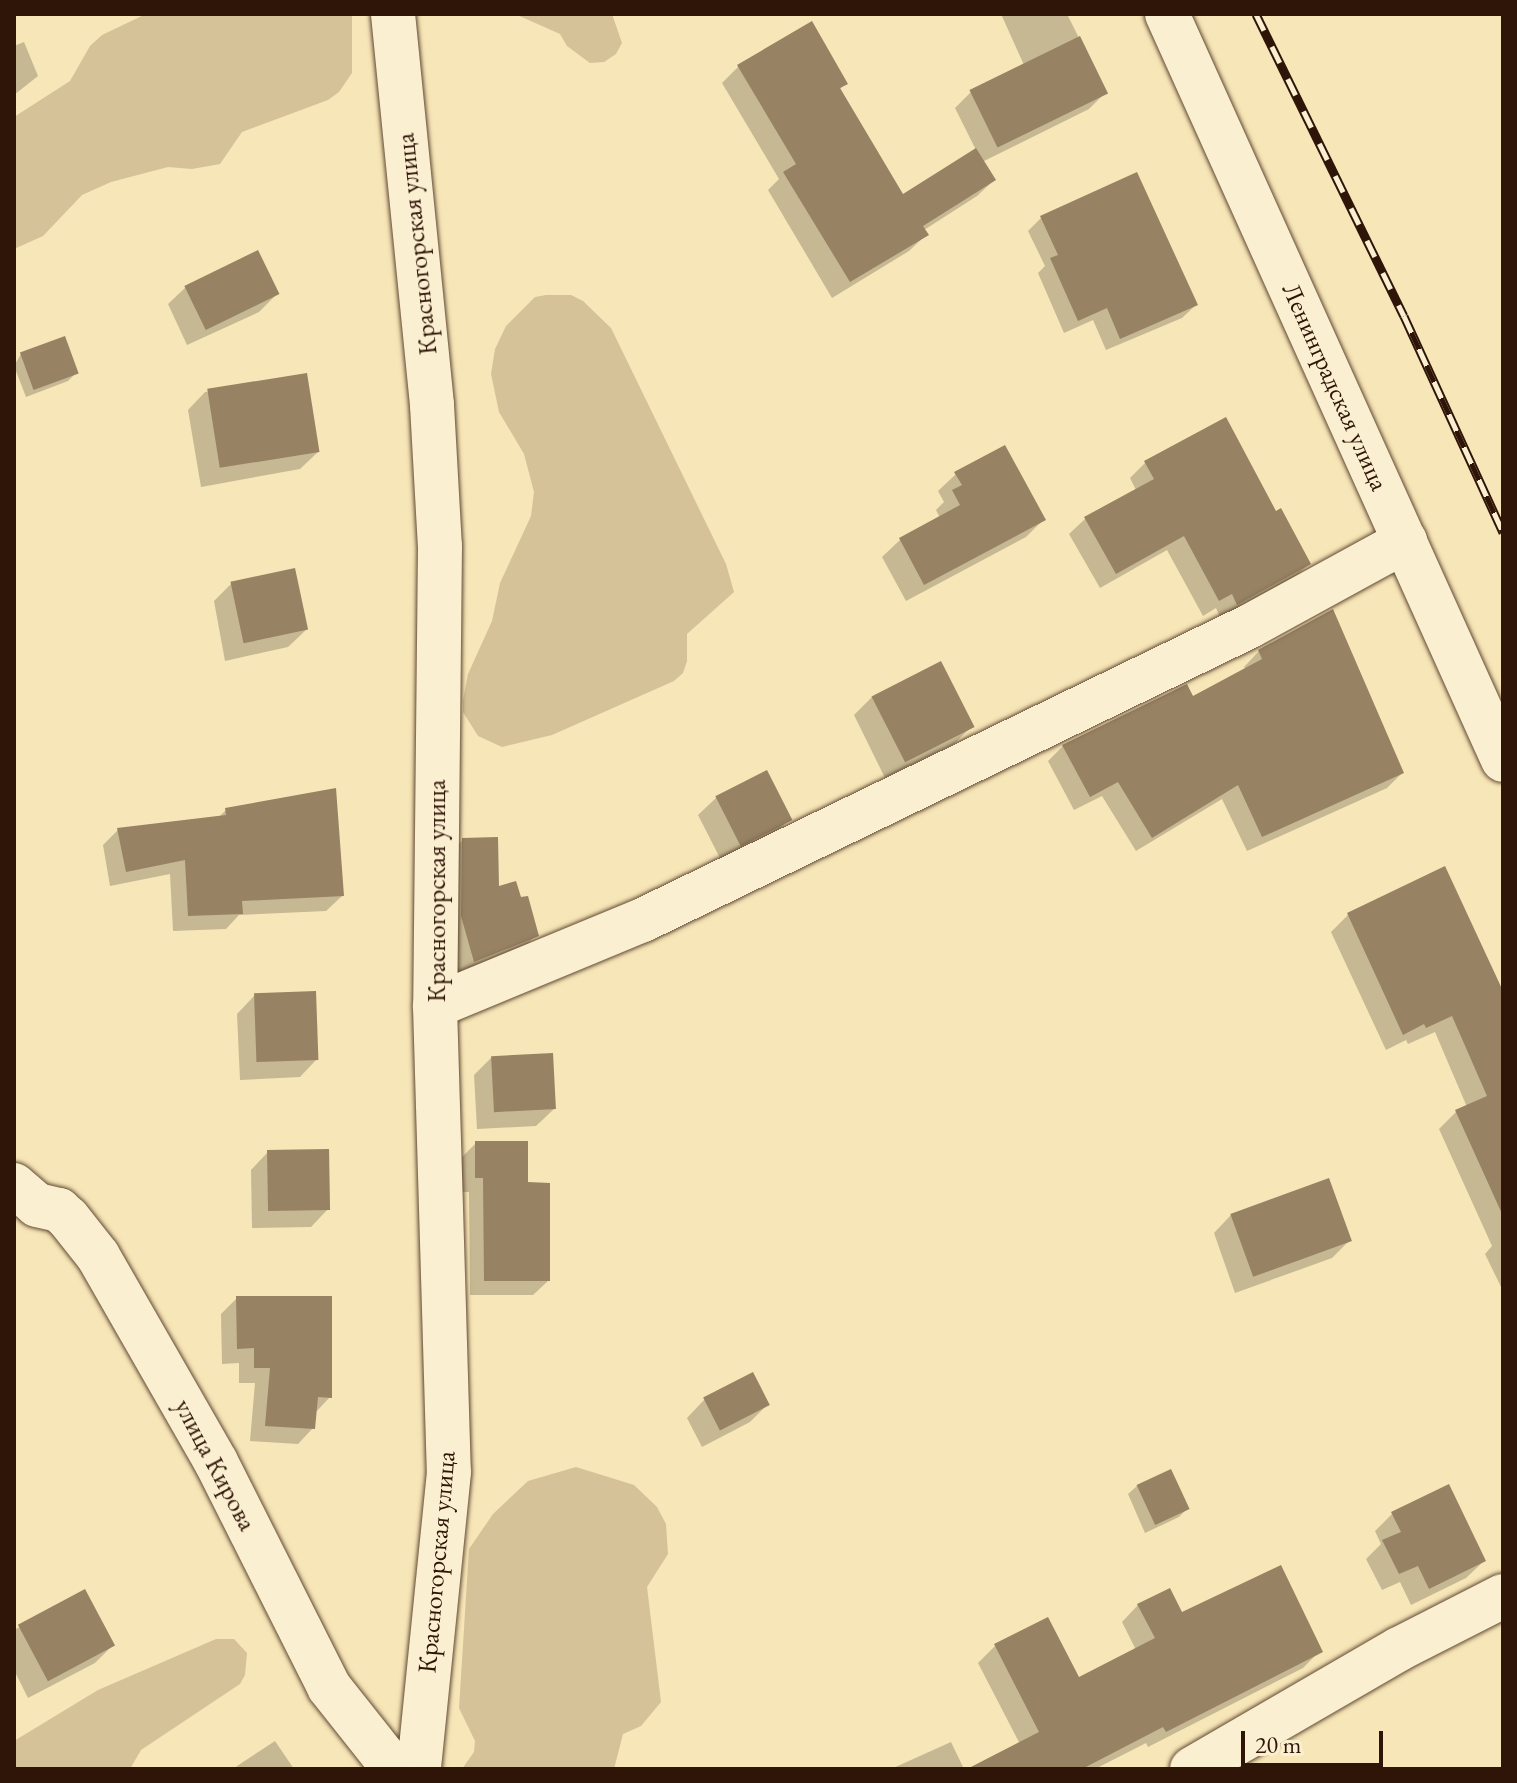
<!DOCTYPE html>
<meta charset="utf-8">
<style>
body{margin:0}
#map{position:relative;width:1517px;height:1783px;overflow:hidden;background:#f7e6b7;font-family:"EB Garamond",serif}
div>[style]{position:absolute}
[style*='--x']{left:calc(var(--x)*1px);top:calc(var(--y)*1px);width:calc(var(--w)*1px);rotate:calc(var(--a)*1deg)}
.green>*{inset:0;background:#d5c299}
.shadow>*{inset:0;background:#0003}
.building>*{inset:0;background:#978263;transform-origin:0 0}
.roads{filter:drop-shadow(0 0 2px #614934) drop-shadow(0 0 2px #614934)}
.street>*{height:44px;margin:-22px;padding:0 22px;transform-origin:22px;border-radius:22px;background:#faefd0}
.secondary>*{height:44px;margin:-22px;padding:0 22px;transform-origin:22px;border-radius:22px;background:#faefd0}
.rail>*{height:9px;margin-top:-4.5px;transform-origin:0;background:repeating-linear-gradient(90deg,#faefd0 0 18px,#2f1508 0 36px);box-sizing:border-box;border-block:2px solid #2f1508}
span{translate:-50% -50%;white-space:nowrap;text-align:center;line-height:1.15;-webkit-text-stroke:6px #faefd0;paint-order:stroke}
.street-label{font-size:26px;color:#2f1508}
.frame{position:absolute;inset:0;border:16px solid #2f1508;pointer-events:none}
.scale{position:absolute;left:1241px;top:1731px;width:142px;height:36px;box-sizing:border-box;border:4px solid #2f1508;border-top:0;padding-left:10px;font-size:24px;line-height:28px;white-space:nowrap;color:#2f1508;-webkit-text-stroke:6px #faefd0;paint-order:stroke}
</style>
<div id="map">
<div class="green">
<i style="clip-path:polygon(146px 14px,352px 14px,352px 73px,339px 92px,328px 100px,242px 132px,220px 164px,192px 169px,168px 167px,111px 182px,82px 195px,43px 236px,14px 249px,14px 117px,70px 81px,90px 46px,102px 35px)"></i>
<i style="clip-path:polygon(515px 14px,612px 14px,622px 43px,616px 54px,604px 62px,590px 63px,567px 46px,560px 34px)"></i>
<i style="clip-path:polygon(546px 295px,571px 295px,583px 301px,611px 328px,726px 564px,734px 592px,687px 634px,687px 661px,683px 673px,674px 681px,552px 735px,502px 747px,478px 736px,463px 712px,463px 700px,468px 674px,492px 621px,500px 583px,531px 516px,534px 492px,524px 454px,499px 412px,491px 374px,495px 349px,506px 326px,535px 297px)"></i>
<i style="clip-path:polygon(576px 1467px,634px 1485px,657px 1507px,666px 1524px,668px 1554px,647px 1587px,661px 1702px,641px 1726px,623px 1734px,614px 1769px,462px 1769px,474px 1752px,475px 1741px,459px 1708px,469px 1549px,493px 1514px,528px 1481px)"></i>
<i style="clip-path:polygon(216px 1639px,234px 1639px,247px 1653px,245px 1675px,240px 1684px,141px 1750px,130px 1769px,14px 1769px,14px 1741px,98px 1690px)"></i>
</div>
<div class="shadow">
<i style="clip-path:polygon(1001px 14px,1067px 14px,1106px 92px,1089px 109px,982px 162px,994px 180px,977px 196px,924px 230px,926px 235px,909px 251px,832px 298px,768px 190px,779px 179px,722px 83px,739px 66px,846px 83px,839px 90px,903px 196px,976px 150px,955px 108px,972px 91px,1024px 65px)"></i>
<i style="clip-path:polygon(24px 42px,38px 76px,14px 95px,14px 46px)"></i>
<i style="clip-path:polygon(1041px 218px,1196px 305px,1182px 318px,1106px 350px,1093px 320px,1064px 333px,1038px 273px,1045px 266px,1028px 231px)"></i>
<i style="clip-path:polygon(186px 287px,277px 294px,259px 312px,187px 345px,168px 304px)"></i>
<i style="clip-path:polygon(21px 354px,76px 373px,68px 381px,26px 397px,14px 366px)"></i>
<i style="clip-path:polygon(305px 376px,318px 452px,300px 469px,201px 487px,188px 410px,205px 392px)"></i>
<i style="clip-path:polygon(1146px 462px,1275px 514px,1309px 564px,1293px 579px,1221px 619px,1216px 608px,1203px 616px,1167px 550px,1100px 588px,1069px 534px,1085px 519px,1136px 490px,1130px 478px)"></i>
<i style="clip-path:polygon(956px 474px,1043px 520px,1026px 537px,906px 601px,882px 557px,900px 540px,940px 518px,936px 510px,944px 502px,938px 491px)"></i>
<i style="clip-path:polygon(231px 584px,306px 630px,288px 647px,225px 661px,214px 601px)"></i>
<i style="clip-path:polygon(1259px 651px,1402px 773px,1387px 788px,1247px 851px,1222px 799px,1136px 851px,1102px 796px,1074px 810px,1048px 761px,1063px 746px,1193px 699px,1246px 670px,1244px 667px)"></i>
<i style="clip-path:polygon(872px 697px,971px 727px,954px 744px,885px 778px,854px 715px)"></i>
<i style="clip-path:polygon(766px 772px,790px 819px,772px 837px,722px 862px,698px 815px,716px 798px)"></i>
<i style="clip-path:polygon(226px 810px,342px 896px,326px 911px,239px 915px,226px 929px,173px 931px,170px 874px,110px 886px,103px 845px,118px 830px,218px 818px)"></i>
<i style="clip-path:polygon(463px 840px,536px 935px,521px 951px,458px 976px,446px 933px,447px 855px)"></i>
<i style="clip-path:polygon(1444px 869px,1503px 998px,1503px 1291px,1485px 1254px,1492px 1246px,1439px 1129px,1456px 1112px,1467px 1107px,1435px 1032px,1408px 1044px,1406px 1040px,1386px 1050px,1331px 932px,1348px 915px)"></i>
<i style="clip-path:polygon(254px 996px,317px 1059px,300px 1077px,240px 1080px,237px 1014px)"></i>
<i style="clip-path:polygon(492px 1057px,554px 1109px,536px 1126px,477px 1129px,474px 1075px)"></i>
<i style="clip-path:polygon(476px 1143px,526px 1184px,548px 1281px,533px 1295px,470px 1295px,469px 1192px,461px 1192px,461px 1158px)"></i>
<i style="clip-path:polygon(268px 1152px,328px 1209px,311px 1227px,252px 1228px,251px 1170px)"></i>
<i style="clip-path:polygon(1231px 1215px,1349px 1241px,1332px 1258px,1235px 1293px,1214px 1233px)"></i>
<i style="clip-path:polygon(237px 1298px,330px 1397px,315px 1413px,313px 1428px,298px 1444px,250px 1441px,255px 1383px,239px 1383px,239px 1363px,222px 1364px,221px 1314px)"></i>
<i style="clip-path:polygon(704px 1400px,767px 1405px,750px 1422px,702px 1447px,687px 1418px)"></i>
<i style="clip-path:polygon(1137px 1486px,1187px 1509px,1179px 1517px,1145px 1533px,1128px 1494px)"></i>
<i style="clip-path:polygon(1392px 1514px,1484px 1561px,1466px 1578px,1411px 1605px,1400px 1582px,1382px 1590px,1366px 1559px,1381px 1544px,1375px 1531px)"></i>
<i style="clip-path:polygon(84px 1592px,112px 1646px,95px 1663px,28px 1698px,14px 1670px,14px 1630px)"></i>
<i style="clip-path:polygon(1138px 1605px,1320px 1651px,1303px 1668px,1148px 1747px,1146px 1743px,1095px 1769px,971px 1769px,1020px 1744px,978px 1663px,995px 1646px,1078px 1680px,1136px 1650px,1122px 1622px)"></i>
<i style="clip-path:polygon(275px 1741px,294px 1769px,234px 1769px,237px 1766px)"></i>
<i style="clip-path:polygon(951px 1742px,964px 1769px,891px 1769px)"></i>
</div>
<div class="building">
<i style="clip-path:polygon(812px 21px,848px 84px,840px 88px,903px 194px,976px 148px,996px 180px,923px 226px,929px 235px,850px 282px,783px 172px,796px 164px,737px 65px)"></i>
<i style="left:1080px;top:36px;width:64px;height:123px;rotate:64deg"></i>
<i style="clip-path:polygon(1137px 172px,1198px 305px,1120px 339px,1107px 308px,1078px 321px,1050px 258px,1058px 255px,1040px 216px)"></i>
<i style="left:258px;top:250px;width:49px;height:82px;rotate:64deg"></i>
<i style="left:65px;top:336px;width:40px;height:48px;rotate:70deg"></i>
<i style="left:307px;top:373px;width:80px;height:101px;rotate:81deg"></i>
<i style="clip-path:polygon(1226px 417px,1276px 511px,1281px 508px,1311px 564px,1237px 605px,1232px 594px,1219px 601px,1184px 536px,1116px 574px,1084px 517px,1154px 479px,1144px 461px)"></i>
<i style="clip-path:polygon(1005px 445px,1046px 520px,924px 585px,899px 538px,960px 505px,952px 490px,962px 485px,954px 472px)"></i>
<i style="left:295px;top:568px;width:63px;height:66px;rotate:78deg"></i>
<i style="clip-path:polygon(1333px 609px,1404px 773px,1262px 837px,1238px 785px,1152px 838px,1118px 782px,1090px 797px,1062px 745px,1187px 684px,1193px 696px,1262px 659px,1258px 650px)"></i>
<i style="left:941px;top:661px;width:74px;height:78px;rotate:63deg"></i>
<i style="left:767px;top:770px;width:56px;height:58px;rotate:63deg"></i>
<i style="clip-path:polygon(336px 788px,344px 896px,242px 901px,243px 914px,188px 916px,185px 860px,126px 872px,117px 828px,226px 815px,225px 808px)"></i>
<i style="clip-path:polygon(498px 837px,499px 886px,516px 881px,521px 897px,528px 896px,539px 936px,474px 962px,461px 916px,462px 838px)"></i>
<i style="clip-path:polygon(1445px 866px,1503px 991px,1503px 1216px,1455px 1110px,1487px 1096px,1452px 1016px,1426px 1028px,1424px 1024px,1403px 1035px,1347px 913px)"></i>
<i style="left:316px;top:991px;width:69px;height:62px;rotate:88deg"></i>
<i style="left:553px;top:1053px;width:56px;height:62px;rotate:87deg"></i>
<i style="clip-path:polygon(475px 1141px,528px 1141px,528px 1182px,550px 1183px,550px 1281px,484px 1281px,483px 1178px,475px 1178px)"></i>
<i style="left:329px;top:1149px;width:61px;height:62px;rotate:89deg"></i>
<i style="left:1329px;top:1178px;width:67px;height:105px;rotate:70deg"></i>
<i style="clip-path:polygon(236px 1296px,332px 1296px,332px 1398px,318px 1397px,315px 1429px,265px 1426px,270px 1368px,254px 1368px,254px 1348px,237px 1349px)"></i>
<i style="left:753px;top:1372px;width:37px;height:56px;rotate:63deg"></i>
<i style="left:1171px;top:1469px;width:44px;height:38px;rotate:65deg"></i>
<i style="clip-path:polygon(1449px 1484px,1486px 1561px,1429px 1589px,1418px 1566px,1399px 1574px,1382px 1540px,1401px 1532px,1391px 1512px)"></i>
<i style="clip-path:polygon(1281px 1565px,1323px 1652px,1166px 1732px,1163px 1727px,1082px 1769px,967px 1769px,1039px 1732px,994px 1644px,1048px 1617px,1079px 1677px,1155px 1638px,1137px 1604px,1170px 1588px,1182px 1612px)"></i>
<i style="left:85px;top:1589px;width:64px;height:76px;rotate:62deg"></i>
</div>
<div class="roads">
<div class="street">
<i style="--x:393;--y:14;--w:393;--a:84.3"></i>
<i style="--x:432;--y:405;--w:141;--a:86.8"></i>
<i style="--x:440;--y:546;--w:460;--a:90.6"></i>
<i style="--x:435;--y:1006;--w:466;--a:88.3"></i>
<i style="--x:449;--y:1472;--w:299;--a:95.8"></i>
<i style="--x:435;--y:1006;--w:225;--a:-22.5"></i>
<i style="--x:643;--y:920;--w:674;--a:-25.84"></i>
<i style="--x:1250;--y:626;--w:177;--a:-28.7"></i>
<i style="--x:14;--y:1185;--w:30;--a:41"></i>
<i style="--x:37;--y:1205;--w:23;--a:13"></i>
<i style="--x:59;--y:1210;--w:12;--a:42"></i>
<i style="--x:68;--y:1218;--w:48;--a:51.7"></i>
<i style="--x:98;--y:1256;--w:237;--a:60.2"></i>
<i style="--x:216;--y:1462;--w:252;--a:63.3"></i>
<i style="--x:329;--y:1687;--w:105;--a:51.6"></i>
<i style="--x:1192;--y:1769;--w:239;--a:-30.1"></i>
<i style="--x:1399;--y:1649;--w:117;--a:-27"></i>
</div>
<div class="secondary">
<i style="--x:1167;--y:14;--w:818;--a:65.75"></i>
</div>
</div>
<div class="rail">
<i style="--x:1256;--y:14;--w:336;--a:63.9"></i>
<i style="--x:1404;--y:316;--w:238;--a:65.4"></i>
</div>
<div class="street-label">
<span style="left:417px;top:244px;rotate:-96deg">Красногорская улица</span>
<span style="left:1335px;top:387px;rotate:66deg">Ленинградская улица</span>
<span style="left:437px;top:891px;rotate:-90deg">Красногорская улица</span>
<span style="left:215px;top:1465px;rotate:62deg">улица Кирова</span>
<span style="left:437px;top:1562px;rotate:-85deg">Красногорская улица</span>
</div>
<div class="frame"></div>
<div class="scale">20 m</div>
</div>
